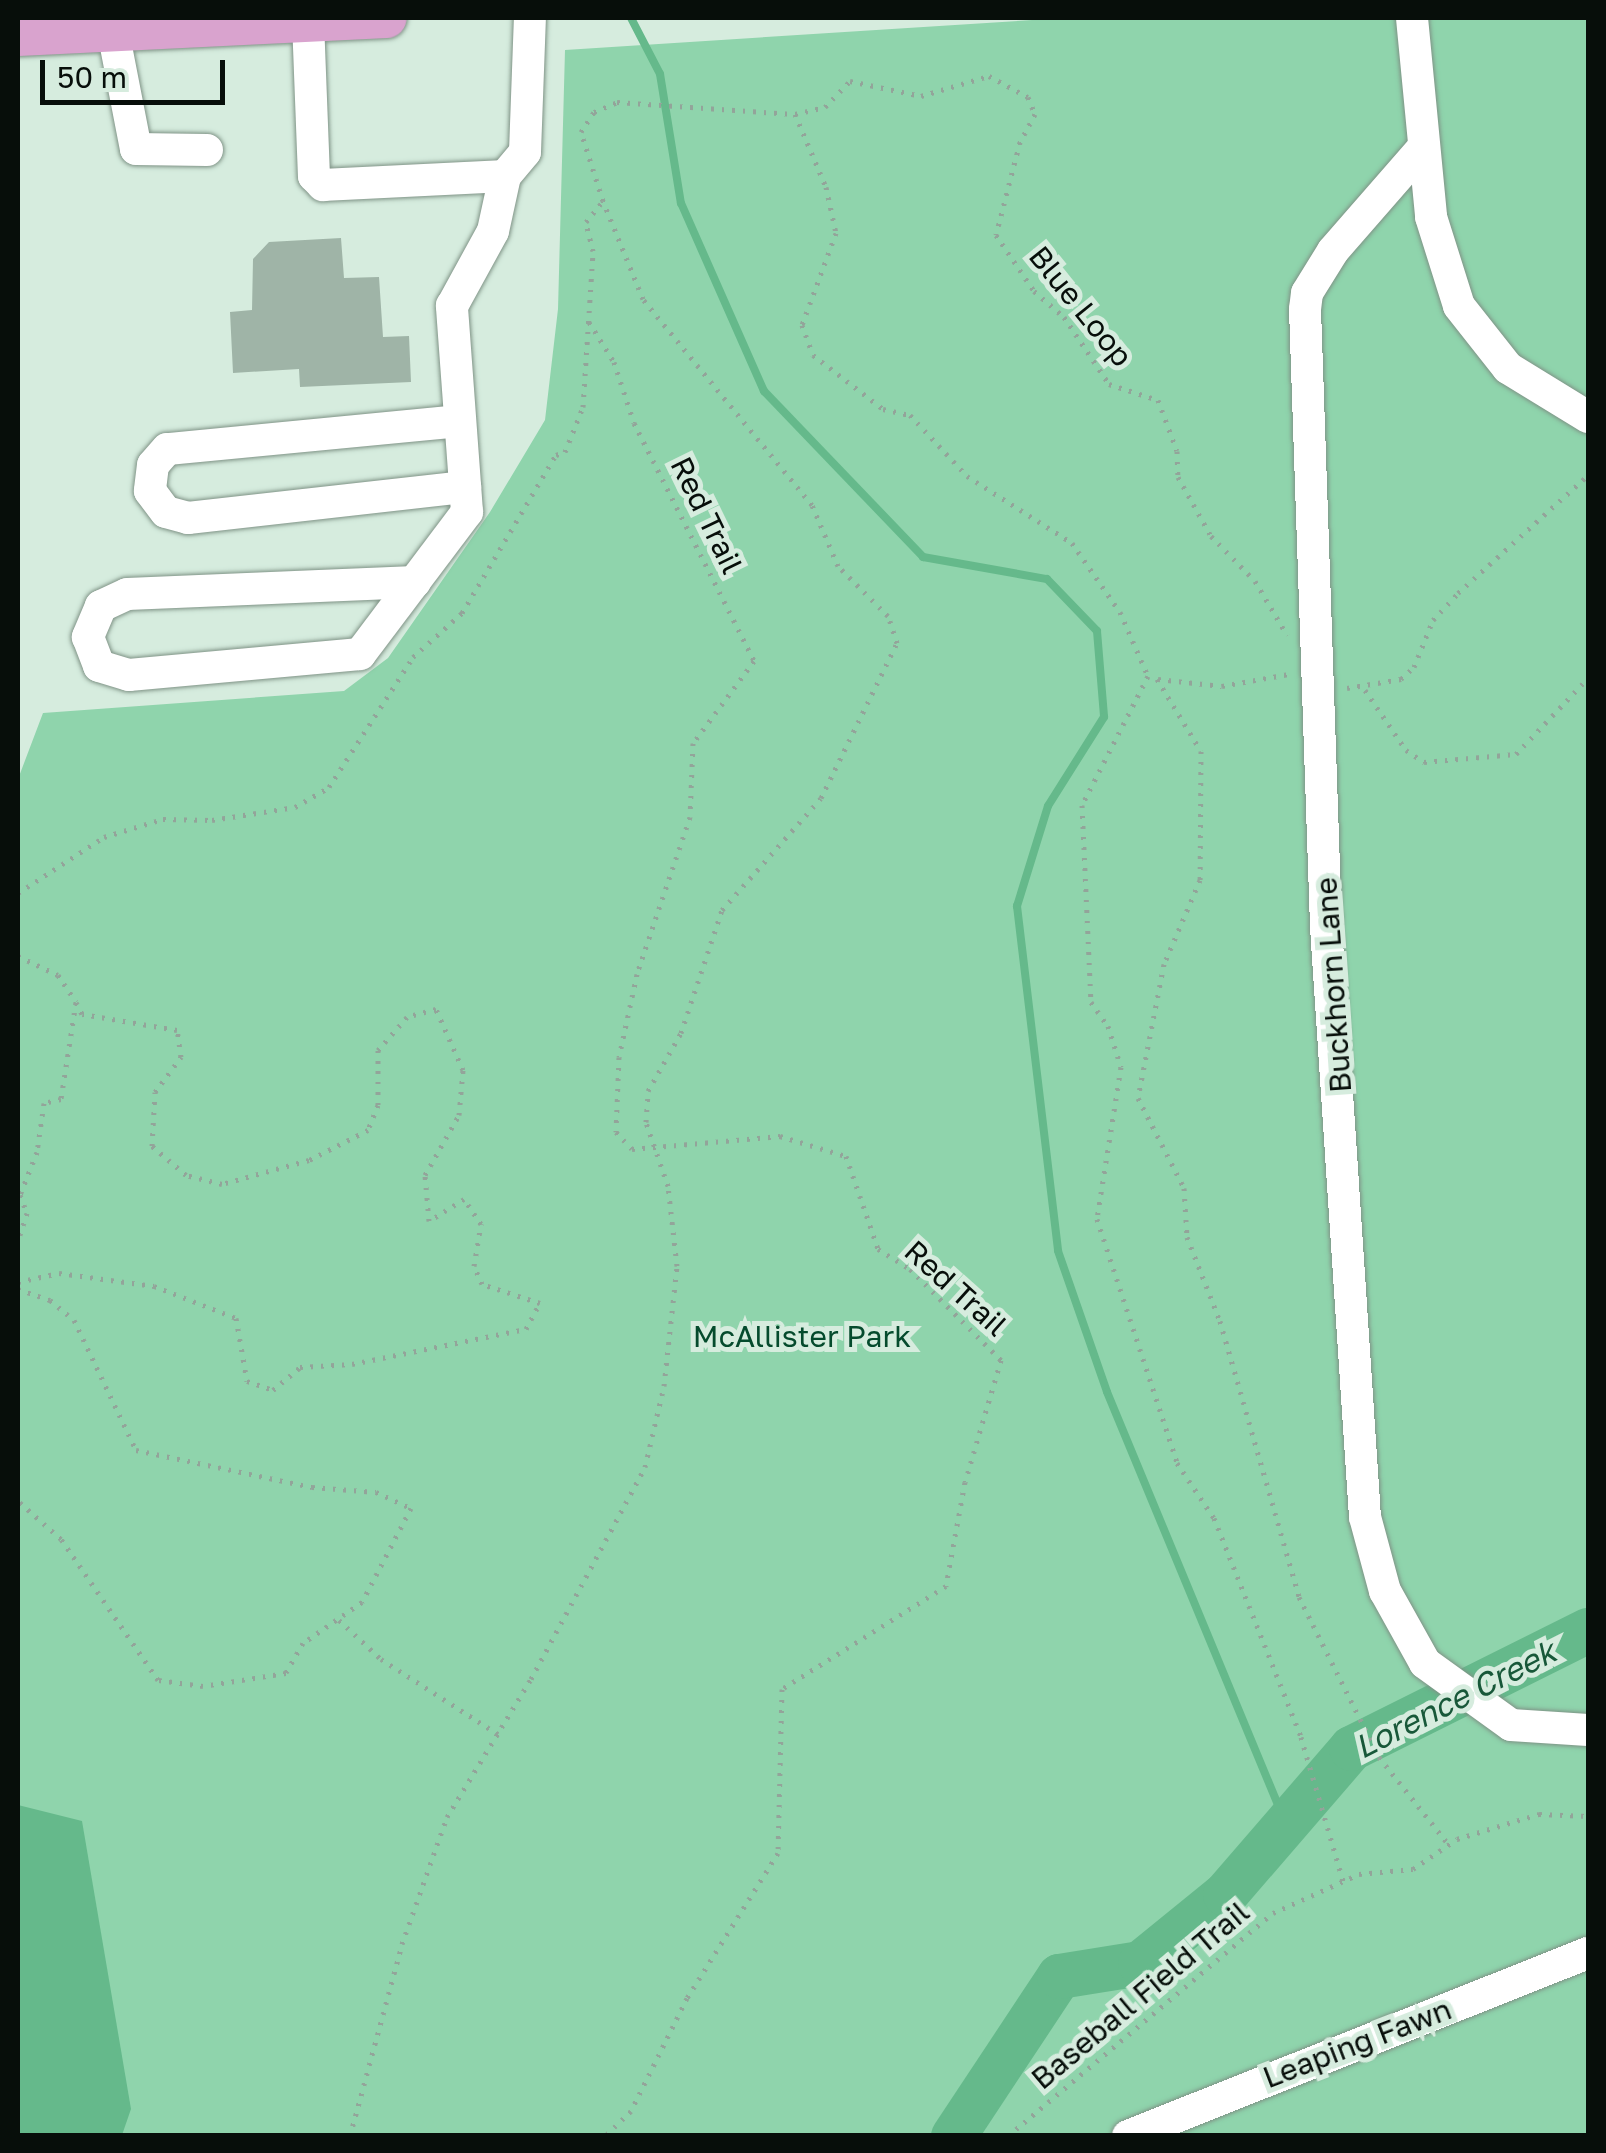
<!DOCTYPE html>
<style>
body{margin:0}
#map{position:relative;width:1606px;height:2153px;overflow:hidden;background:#d6ecde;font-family:"Golos Text",sans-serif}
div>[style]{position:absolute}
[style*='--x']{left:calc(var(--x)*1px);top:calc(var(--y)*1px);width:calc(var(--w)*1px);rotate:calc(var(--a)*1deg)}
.green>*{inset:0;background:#8fd4ac}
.water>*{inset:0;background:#65b98b}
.stream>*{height:8px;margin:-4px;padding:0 4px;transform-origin:4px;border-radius:4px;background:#65b98b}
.river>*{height:45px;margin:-22.5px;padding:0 22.5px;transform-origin:22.5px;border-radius:22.5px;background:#65b98b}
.building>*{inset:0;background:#9fb4a7}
.path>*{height:5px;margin-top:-2.5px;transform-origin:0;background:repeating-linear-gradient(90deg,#93a49a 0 2.5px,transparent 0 10.5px)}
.roads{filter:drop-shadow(0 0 2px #7f9386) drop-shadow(0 0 2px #7f9386)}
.minor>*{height:32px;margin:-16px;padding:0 16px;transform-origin:16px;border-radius:16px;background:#fff}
.major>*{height:40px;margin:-20px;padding:0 20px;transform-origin:20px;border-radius:20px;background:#d9a3ce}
span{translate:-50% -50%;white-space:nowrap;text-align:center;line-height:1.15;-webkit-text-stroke:10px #d6ecde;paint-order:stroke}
.street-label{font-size:30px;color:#070e0a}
.park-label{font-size:30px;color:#054b2d}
.water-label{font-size:32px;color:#185839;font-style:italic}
.frame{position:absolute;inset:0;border:20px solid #070e0a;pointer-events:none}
.scale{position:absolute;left:40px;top:60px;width:185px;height:45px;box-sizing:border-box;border:5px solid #070e0a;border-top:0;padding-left:12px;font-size:30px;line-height:35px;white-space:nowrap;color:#070e0a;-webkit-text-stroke:8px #d6ecde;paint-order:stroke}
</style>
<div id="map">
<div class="green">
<i style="clip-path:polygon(1064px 18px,1588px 18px,1588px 2135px,18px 2135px,18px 779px,43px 713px,344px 691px,388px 658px,490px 512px,545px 420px,558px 309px,565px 50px)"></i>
</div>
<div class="water">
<i style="clip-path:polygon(18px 1805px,82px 1821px,131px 2109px,122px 2135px,18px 2135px)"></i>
</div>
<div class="stream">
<i style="--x:631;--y:18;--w:63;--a:62.6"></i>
<i style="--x:660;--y:74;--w:131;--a:80.8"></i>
<i style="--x:681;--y:203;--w:206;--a:66.2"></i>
<i style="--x:764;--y:391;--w:230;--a:46.2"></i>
<i style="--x:923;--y:557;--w:126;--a:10.1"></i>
<i style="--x:1047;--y:579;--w:72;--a:46.1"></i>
<i style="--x:1097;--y:631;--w:86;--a:85.3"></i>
<i style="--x:1104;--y:717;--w:105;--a:122.2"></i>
<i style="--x:1048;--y:806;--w:105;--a:107.2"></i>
<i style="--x:1017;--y:906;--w:347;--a:83.2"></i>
<i style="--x:1058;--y:1251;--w:149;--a:70.8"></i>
<i style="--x:1107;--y:1392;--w:470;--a:67.5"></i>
</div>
<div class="river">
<i style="--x:953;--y:2136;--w:192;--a:-56.5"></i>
<i style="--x:1059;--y:1976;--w:82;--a:-9.1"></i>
<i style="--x:1140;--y:1963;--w:109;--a:-39.1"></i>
<i style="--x:1225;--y:1894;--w:193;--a:-49.2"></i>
<i style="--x:1351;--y:1748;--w:265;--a:-26.5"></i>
</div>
<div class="building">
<i style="clip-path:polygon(341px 238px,344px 278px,379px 277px,383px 337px,409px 336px,411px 382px,300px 387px,299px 369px,233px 373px,230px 312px,252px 310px,253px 259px,269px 242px)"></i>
</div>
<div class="path">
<i style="--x:795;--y:114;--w:79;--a:67"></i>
<i style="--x:826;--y:187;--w:47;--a:77.7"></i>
<i style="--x:836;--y:233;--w:98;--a:110.3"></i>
<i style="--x:802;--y:325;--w:32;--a:70"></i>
<i style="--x:813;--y:355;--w:88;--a:37.6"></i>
<i style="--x:883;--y:409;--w:28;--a:13"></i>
<i style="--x:910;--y:415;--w:83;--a:46.9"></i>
<i style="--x:967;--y:476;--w:125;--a:32.5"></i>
<i style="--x:1072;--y:543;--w:84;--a:55.2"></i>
<i style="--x:1120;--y:612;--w:70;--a:66.4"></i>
<i style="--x:1148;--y:676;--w:145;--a:117.1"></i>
<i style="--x:1082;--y:805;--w:197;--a:87.4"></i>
<i style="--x:1091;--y:1002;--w:29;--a:55"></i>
<i style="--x:1108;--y:1026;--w:43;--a:72.4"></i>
<i style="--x:1121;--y:1067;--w:154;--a:99"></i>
<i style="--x:1097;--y:1219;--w:257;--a:71.8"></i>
<i style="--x:1177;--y:1463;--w:66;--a:56.1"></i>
<i style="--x:1214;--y:1518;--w:236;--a:68.3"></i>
<i style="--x:1301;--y:1737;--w:150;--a:73.7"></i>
<i style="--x:589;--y:322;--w:47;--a:58"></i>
<i style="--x:614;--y:362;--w:64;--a:71.8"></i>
<i style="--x:634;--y:423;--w:267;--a:63.2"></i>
<i style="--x:754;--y:661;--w:102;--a:126.6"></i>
<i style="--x:693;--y:743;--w:74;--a:92.3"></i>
<i style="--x:690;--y:817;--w:166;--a:108.7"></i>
<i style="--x:637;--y:974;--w:85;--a:102.2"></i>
<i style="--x:619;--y:1057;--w:75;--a:92.3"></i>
<i style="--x:616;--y:1132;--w:23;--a:47"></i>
<i style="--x:632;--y:1149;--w:149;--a:-5"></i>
<i style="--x:780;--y:1136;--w:69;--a:16.9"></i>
<i style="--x:846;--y:1156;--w:98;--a:71"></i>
<i style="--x:878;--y:1249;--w:38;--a:32"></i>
<i style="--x:910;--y:1269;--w:129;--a:45"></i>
<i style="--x:1001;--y:1360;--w:127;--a:106.4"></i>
<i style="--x:965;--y:1482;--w:106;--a:100.4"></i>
<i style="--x:946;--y:1586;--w:194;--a:147.9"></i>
<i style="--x:782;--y:1689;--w:164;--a:91.4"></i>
<i style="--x:778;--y:1853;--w:171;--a:122.1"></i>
<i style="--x:687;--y:1998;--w:126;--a:116.4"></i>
<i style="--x:631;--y:2111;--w:36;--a:136"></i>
<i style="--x:1157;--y:679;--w:84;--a:58.6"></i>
<i style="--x:1201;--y:751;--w:129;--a:90.4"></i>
<i style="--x:1200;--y:880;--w:91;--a:113.2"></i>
<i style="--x:1164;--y:964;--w:136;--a:101"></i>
<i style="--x:1138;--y:1098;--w:101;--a:62.9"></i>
<i style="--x:1184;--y:1188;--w:49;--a:86.5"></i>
<i style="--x:1187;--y:1237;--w:90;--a:68.6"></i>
<i style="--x:1220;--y:1321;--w:287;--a:74"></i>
<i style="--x:1299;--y:1597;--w:179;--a:63.4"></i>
<i style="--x:1379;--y:1757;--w:112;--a:51.5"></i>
<i style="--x:1158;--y:679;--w:64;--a:6.2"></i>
<i style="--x:1222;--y:686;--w:68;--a:-10.2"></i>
<i style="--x:1347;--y:688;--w:55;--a:-9.5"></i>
<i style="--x:1401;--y:679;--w:18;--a:-43"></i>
<i style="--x:1414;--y:667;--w:51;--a:-68"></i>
<i style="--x:1433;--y:620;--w:37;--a:-47"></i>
<i style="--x:1458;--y:593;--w:176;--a:-42.2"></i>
<i style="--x:1365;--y:690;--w:73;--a:55.7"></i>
<i style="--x:1406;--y:750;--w:22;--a:34"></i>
<i style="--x:1424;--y:762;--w:92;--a:-5"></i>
<i style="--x:1516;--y:754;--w:105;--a:-46.5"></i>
<i style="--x:18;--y:893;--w:103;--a:-33.1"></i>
<i style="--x:104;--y:837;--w:62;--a:-17"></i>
<i style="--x:163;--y:819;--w:49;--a:1.2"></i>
<i style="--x:212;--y:820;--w:84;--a:-8.9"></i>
<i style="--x:295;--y:807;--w:39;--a:-30"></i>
<i style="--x:329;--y:787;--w:155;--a:-57.1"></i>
<i style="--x:413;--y:657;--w:66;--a:-41.9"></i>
<i style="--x:462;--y:613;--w:184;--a:-59.3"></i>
<i style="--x:556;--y:455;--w:9;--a:-18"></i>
<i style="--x:565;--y:452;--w:48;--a:-68.2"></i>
<i style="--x:583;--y:407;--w:156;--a:-86.3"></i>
<i style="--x:593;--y:251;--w:30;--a:-104"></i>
<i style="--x:586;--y:222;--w:27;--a:-51"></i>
<i style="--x:603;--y:201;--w:72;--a:-107.7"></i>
<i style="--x:581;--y:132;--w:24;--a:-57"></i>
<i style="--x:594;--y:112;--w:25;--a:-23"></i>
<i style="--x:617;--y:102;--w:178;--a:3.9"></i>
<i style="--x:795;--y:114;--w:31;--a:-13"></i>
<i style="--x:825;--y:107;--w:36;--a:-46"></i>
<i style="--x:850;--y:81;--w:73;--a:11.9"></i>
<i style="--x:921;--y:96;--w:71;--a:-16.4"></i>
<i style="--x:989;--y:76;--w:44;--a:28.3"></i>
<i style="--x:1028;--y:97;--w:18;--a:68"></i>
<i style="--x:1035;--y:114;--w:32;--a:118"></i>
<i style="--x:1020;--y:142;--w:96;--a:104.5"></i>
<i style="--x:996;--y:235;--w:68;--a:55.8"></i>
<i style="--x:1034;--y:291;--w:40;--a:41"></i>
<i style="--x:1064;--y:317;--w:81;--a:56.1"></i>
<i style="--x:1109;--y:384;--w:52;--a:18.1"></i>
<i style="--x:1158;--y:400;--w:54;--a:69.6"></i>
<i style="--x:1177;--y:451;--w:26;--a:88"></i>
<i style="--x:1178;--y:477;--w:68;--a:60.8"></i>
<i style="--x:1211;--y:536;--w:63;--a:45.6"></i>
<i style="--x:1255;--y:581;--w:63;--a:59.3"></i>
<i style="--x:18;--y:956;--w:44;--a:25.4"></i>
<i style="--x:58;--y:975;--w:32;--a:56"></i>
<i style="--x:76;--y:1002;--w:98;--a:98.8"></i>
<i style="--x:61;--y:1099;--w:17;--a:167"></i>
<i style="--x:44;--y:1103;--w:49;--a:98.1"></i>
<i style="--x:37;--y:1152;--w:46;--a:111.6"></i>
<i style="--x:20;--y:1195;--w:19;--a:69"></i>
<i style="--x:27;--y:1213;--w:28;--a:108"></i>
<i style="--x:18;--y:1282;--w:42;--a:-12.4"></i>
<i style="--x:59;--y:1273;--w:96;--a:7.8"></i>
<i style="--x:154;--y:1286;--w:88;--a:21.3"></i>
<i style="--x:236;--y:1318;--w:64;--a:80.1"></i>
<i style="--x:247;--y:1381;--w:28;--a:19"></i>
<i style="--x:273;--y:1390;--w:35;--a:-40"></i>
<i style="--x:300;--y:1367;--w:52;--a:-3.3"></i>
<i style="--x:352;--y:1364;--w:177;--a:-11.4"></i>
<i style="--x:526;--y:1329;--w:30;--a:-62"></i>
<i style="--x:540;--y:1303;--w:61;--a:-161.9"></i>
<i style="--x:482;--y:1284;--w:20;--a:-114"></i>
<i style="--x:474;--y:1266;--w:43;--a:-80.5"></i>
<i style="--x:481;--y:1224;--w:30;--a:-124"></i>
<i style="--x:464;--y:1199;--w:41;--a:147.8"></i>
<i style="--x:429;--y:1221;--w:46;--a:-95"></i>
<i style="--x:425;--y:1175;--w:69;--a:-60.5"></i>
<i style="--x:459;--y:1115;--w:45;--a:-84.9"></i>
<i style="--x:463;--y:1070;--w:67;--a:-113.9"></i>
<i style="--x:436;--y:1009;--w:30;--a:165"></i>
<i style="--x:407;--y:1017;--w:44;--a:131.3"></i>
<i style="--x:378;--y:1050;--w:55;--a:90"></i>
<i style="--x:378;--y:1105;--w:27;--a:112"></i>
<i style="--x:368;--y:1130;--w:66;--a:153"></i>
<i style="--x:309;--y:1160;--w:90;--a:164.6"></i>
<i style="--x:222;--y:1184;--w:37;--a:-166"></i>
<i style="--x:186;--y:1175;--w:45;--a:-139.5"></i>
<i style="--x:152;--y:1146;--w:54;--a:-86.8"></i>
<i style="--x:155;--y:1092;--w:44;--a:-53.4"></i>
<i style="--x:181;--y:1057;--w:27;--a:-98"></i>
<i style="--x:177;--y:1030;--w:96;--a:-170.4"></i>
<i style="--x:82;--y:1014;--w:13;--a:-117"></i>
<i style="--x:18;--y:1289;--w:34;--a:19"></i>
<i style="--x:50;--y:1300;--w:31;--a:40"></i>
<i style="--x:74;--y:1320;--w:144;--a:64.5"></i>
<i style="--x:136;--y:1450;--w:180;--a:11.9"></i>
<i style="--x:312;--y:1487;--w:64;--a:4.5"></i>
<i style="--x:376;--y:1492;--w:38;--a:25"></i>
<i style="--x:411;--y:1508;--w:106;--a:117.5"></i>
<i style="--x:362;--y:1602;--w:72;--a:145.2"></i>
<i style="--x:303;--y:1643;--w:34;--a:120"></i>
<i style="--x:286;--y:1673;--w:84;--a:171.1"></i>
<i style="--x:203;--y:1686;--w:45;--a:-172.4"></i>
<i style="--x:158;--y:1680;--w:171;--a:-124.5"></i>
<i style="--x:61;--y:1539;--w:57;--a:-138.5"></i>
<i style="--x:339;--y:1620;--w:57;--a:42.9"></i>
<i style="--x:381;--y:1659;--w:139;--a:32.7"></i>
<i style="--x:350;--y:2136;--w:199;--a:-74.8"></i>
<i style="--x:402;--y:1944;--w:135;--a:-70.5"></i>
<i style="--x:447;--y:1817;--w:162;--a:-58.7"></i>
<i style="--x:531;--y:1679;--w:241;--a:-61.7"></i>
<i style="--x:645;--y:1467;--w:83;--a:-76.8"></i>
<i style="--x:664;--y:1386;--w:121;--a:-83.8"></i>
<i style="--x:677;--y:1266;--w:81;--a:-96.4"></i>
<i style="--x:668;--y:1186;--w:68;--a:-109"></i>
<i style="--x:646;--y:1122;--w:31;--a:-86"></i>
<i style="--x:648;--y:1091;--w:67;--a:-60.4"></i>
<i style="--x:681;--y:1033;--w:130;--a:-71.6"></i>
<i style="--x:722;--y:910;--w:149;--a:-48.5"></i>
<i style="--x:821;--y:798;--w:173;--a:-63.9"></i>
<i style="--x:897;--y:643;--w:28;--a:-108"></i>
<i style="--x:888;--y:616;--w:71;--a:-135"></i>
<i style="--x:838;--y:566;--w:66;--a:-113.1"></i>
<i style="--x:812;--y:505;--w:266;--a:-129.4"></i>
<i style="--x:643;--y:299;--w:106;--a:-112.2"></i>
<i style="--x:1008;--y:2136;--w:346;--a:-40.1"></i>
<i style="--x:1273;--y:1913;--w:94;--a:-24.4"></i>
<i style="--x:1359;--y:1874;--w:54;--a:-5.3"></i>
<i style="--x:1413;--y:1869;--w:53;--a:-34.3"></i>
<i style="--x:1457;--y:1839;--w:86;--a:-17"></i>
<i style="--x:1539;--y:1814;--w:49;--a:2.3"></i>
</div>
<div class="roads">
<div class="minor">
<i style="--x:1412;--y:18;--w:200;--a:84.5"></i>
<i style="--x:1431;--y:217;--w:93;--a:72.5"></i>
<i style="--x:1459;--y:306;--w:79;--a:51.7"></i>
<i style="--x:1508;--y:368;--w:94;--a:31.5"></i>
<i style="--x:308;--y:21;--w:155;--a:87.8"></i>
<i style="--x:314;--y:176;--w:13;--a:45"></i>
<i style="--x:323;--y:185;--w:182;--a:-2.8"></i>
<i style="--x:113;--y:31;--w:120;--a:79"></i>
<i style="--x:136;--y:149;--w:71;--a:0.8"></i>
<i style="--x:1421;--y:150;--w:134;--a:131.1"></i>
<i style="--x:1333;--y:251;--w:49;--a:121.8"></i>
<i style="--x:1307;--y:293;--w:16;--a:97"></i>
<i style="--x:1305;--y:309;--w:618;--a:88.05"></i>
<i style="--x:1326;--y:927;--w:591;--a:86.22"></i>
<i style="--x:1365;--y:1517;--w:77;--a:74.9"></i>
<i style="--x:1385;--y:1591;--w:82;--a:60.9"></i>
<i style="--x:1425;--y:1663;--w:106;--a:35.8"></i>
<i style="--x:1511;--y:1725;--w:77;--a:3.7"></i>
<i style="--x:460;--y:421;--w:294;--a:174.5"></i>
<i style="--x:167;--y:449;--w:21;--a:131"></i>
<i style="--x:153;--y:465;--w:26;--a:97"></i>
<i style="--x:150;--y:491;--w:26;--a:53"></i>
<i style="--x:166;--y:512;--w:23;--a:15"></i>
<i style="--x:188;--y:518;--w:279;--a:-6.4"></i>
<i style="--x:415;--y:582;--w:288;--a:177.6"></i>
<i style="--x:127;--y:594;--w:29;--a:155"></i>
<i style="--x:101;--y:606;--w:34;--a:113"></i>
<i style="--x:88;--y:637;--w:31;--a:69"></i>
<i style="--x:99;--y:666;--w:31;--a:17"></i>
<i style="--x:129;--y:675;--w:232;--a:-5.2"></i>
<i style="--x:360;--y:654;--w:178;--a:-53"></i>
<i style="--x:467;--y:512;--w:207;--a:-94.2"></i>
<i style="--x:452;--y:306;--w:85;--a:-61.3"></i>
<i style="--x:493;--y:231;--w:56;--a:-77.7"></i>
<i style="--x:505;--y:176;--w:31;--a:-50"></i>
<i style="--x:525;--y:152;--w:134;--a:-87.9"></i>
<i style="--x:1128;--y:2136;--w:495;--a:-21.7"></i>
</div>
<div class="major">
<i style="--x:18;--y:36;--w:369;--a:-2.8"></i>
</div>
</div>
<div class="street-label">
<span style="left:1081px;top:306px;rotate:51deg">Blue Loop</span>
<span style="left:707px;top:515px;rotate:64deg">Red Trail</span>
<span style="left:1333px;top:985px;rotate:-94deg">Buckhorn Lane</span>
<span style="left:956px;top:1288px;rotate:42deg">Red Trail</span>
<span style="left:1140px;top:1995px;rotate:-40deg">Baseball Field Trail</span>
<span style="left:1357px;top:2043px;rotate:-21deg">Leaping Fawn</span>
</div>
<div class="park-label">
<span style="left:802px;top:1336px">McAllister Park</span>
</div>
<div class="water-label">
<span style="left:1455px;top:1699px;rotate:-27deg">Lorence Creek</span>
</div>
<div class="frame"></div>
<div class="scale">50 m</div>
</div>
